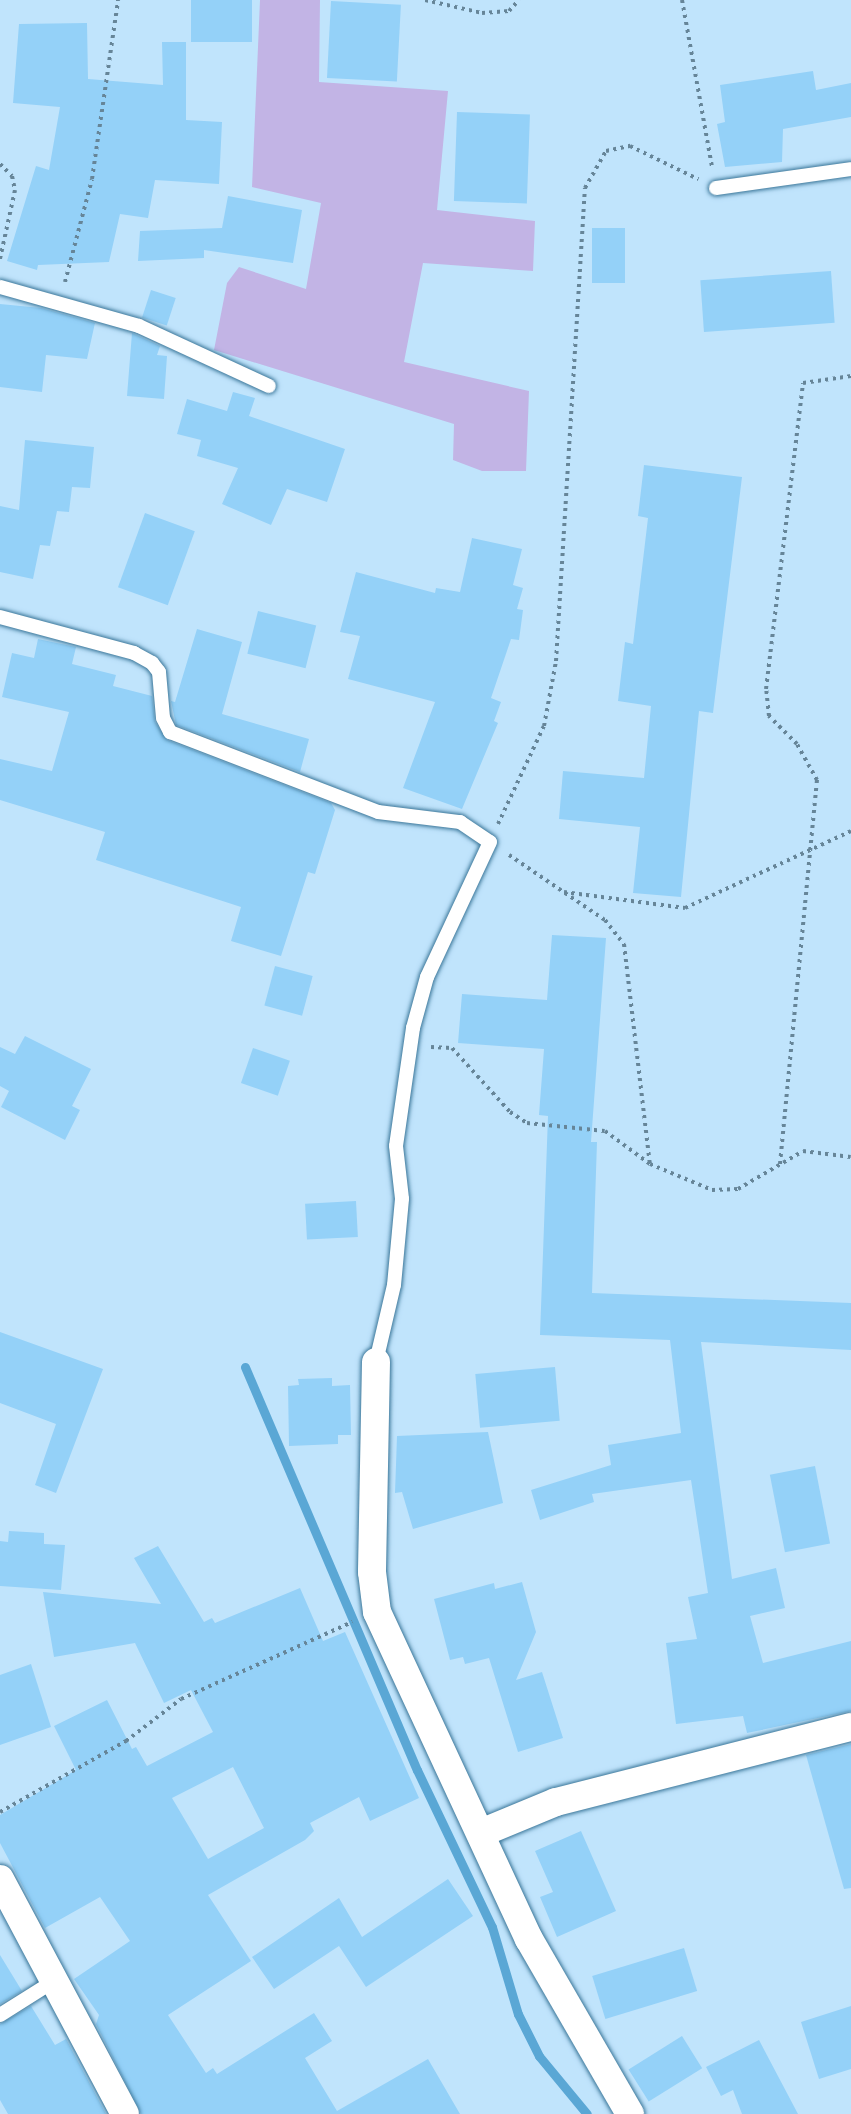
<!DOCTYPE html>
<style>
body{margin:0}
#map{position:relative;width:851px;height:2114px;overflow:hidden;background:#c0e4fc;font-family:"Nunito Sans",sans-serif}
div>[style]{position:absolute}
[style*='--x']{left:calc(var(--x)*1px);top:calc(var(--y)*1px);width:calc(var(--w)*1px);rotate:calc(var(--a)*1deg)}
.green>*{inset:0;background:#c2b4e5}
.stream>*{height:9px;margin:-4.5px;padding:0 4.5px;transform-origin:4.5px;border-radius:4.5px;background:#5aa7d5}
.building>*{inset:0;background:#94d1f8;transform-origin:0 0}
.path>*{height:4px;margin-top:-2px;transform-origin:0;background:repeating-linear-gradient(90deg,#668598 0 3px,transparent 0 7.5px)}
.roads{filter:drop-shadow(0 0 2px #3a7699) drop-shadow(0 0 2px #3a7699)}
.service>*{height:14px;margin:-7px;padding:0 7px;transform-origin:7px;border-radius:7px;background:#fff}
.minor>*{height:28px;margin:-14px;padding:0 14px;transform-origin:14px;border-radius:14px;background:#fff}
span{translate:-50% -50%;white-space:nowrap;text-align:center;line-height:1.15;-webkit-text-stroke:4.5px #fff;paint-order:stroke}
</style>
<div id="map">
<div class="green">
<i style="clip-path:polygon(260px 0,320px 0,319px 82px,448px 91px,437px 210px,535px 221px,533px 271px,423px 263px,404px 362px,529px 391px,526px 471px,482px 471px,453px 460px,454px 424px,214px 350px,227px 283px,239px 267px,306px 289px,321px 203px,252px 187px)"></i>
</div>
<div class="stream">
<i style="--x:245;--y:1367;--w:438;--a:66.9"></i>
<i style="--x:417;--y:1770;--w:174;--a:64.5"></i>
<i style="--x:492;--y:1927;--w:91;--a:73.4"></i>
<i style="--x:518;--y:2014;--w:47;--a:63.4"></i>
<i style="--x:539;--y:2056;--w:75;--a:50.4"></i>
</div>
<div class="building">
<i style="left:191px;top:0;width:61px;height:42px"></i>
<i style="left:331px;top:1px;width:70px;height:77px;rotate:3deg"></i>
<i style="clip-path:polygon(87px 23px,88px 79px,163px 85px,162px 42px,186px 42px,186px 120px,222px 122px,219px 184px,155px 180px,148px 218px,120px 214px,109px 262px,38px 265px,37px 270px,7px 261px,36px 166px,49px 170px,60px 107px,13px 103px,19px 24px)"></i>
<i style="clip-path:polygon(813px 71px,816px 90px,851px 83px,851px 117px,783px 129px,782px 162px,725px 167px,717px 124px,725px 122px,720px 85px)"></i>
<i style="left:457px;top:112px;width:73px;height:89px;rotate:2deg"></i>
<i style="clip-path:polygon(228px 196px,302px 210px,293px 263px,204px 250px,204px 258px,138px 261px,140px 231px,222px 228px)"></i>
<i style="left:592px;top:228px;width:33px;height:55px"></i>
<i style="left:831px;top:271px;width:52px;height:131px;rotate:86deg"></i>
<i style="left:151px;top:290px;width:26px;height:29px;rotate:18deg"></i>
<i style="clip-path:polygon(0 304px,41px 308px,95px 323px,87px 359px,46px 355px,42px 392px,0 387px)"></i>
<i style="clip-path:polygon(132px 333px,160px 346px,157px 355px,167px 356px,164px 399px,127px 396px)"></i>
<i style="clip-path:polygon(233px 392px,255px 398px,249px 416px,345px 449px,327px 502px,287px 489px,271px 525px,222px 504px,238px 468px,197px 456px,201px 440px,177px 434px,187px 399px,227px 411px)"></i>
<i style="clip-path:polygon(25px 440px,94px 447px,90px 488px,72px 487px,69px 512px,57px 511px,50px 546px,40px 545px,33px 579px,0 572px,0 506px,19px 510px)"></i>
<i style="clip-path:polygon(644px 465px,742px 477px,713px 713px,699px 711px,681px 897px,633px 893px,640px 827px,559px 819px,563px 771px,644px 778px,651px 706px,618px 701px,625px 642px,633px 644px,648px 518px,638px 516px)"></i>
<i style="left:145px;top:513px;width:53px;height:79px;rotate:20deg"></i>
<i style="clip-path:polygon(472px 538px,522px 549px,513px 585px,523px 588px,517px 609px,523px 610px,519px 640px,511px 639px,491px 698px,501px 702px,494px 721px,498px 723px,462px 809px,403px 788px,435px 702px,348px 679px,360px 636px,340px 632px,356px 572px,435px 593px,436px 588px,460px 592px)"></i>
<i style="left:258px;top:611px;width:60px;height:44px;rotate:14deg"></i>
<i style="clip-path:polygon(197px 629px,242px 642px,222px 714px,309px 739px,300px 772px,176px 725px,171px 701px,175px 702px)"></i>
<i style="clip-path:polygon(38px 639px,76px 647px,72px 664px,116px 675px,113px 686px,152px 696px,155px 722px,167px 740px,331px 803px,335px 810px,315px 874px,308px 872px,281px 956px,231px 941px,241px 907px,96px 860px,105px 832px,0 800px,0 759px,52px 771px,69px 712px,2px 697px,12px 653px,34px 658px)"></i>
<i style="clip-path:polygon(552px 935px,606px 938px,591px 1142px,597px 1142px,592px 1293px,851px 1303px,851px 1350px,701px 1342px,732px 1579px,776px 1568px,785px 1608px,750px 1616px,763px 1663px,851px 1641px,851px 1711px,747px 1733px,743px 1716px,676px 1724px,666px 1643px,697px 1639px,688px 1597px,708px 1593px,691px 1480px,592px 1494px,594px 1502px,540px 1520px,531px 1490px,611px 1465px,608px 1445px,681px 1433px,670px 1340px,540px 1335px,548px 1116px,539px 1115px,544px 1049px,458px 1043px,462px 994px,547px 1000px)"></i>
<i style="left:275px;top:966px;width:39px;height:41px;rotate:15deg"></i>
<i style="clip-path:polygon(25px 1036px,91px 1069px,72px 1106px,80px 1110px,65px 1140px,1px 1107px,9px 1091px,0 1086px,0 1047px,15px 1054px)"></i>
<i style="left:253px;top:1048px;width:39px;height:37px;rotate:19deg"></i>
<i style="left:356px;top:1201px;width:36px;height:51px;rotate:87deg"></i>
<i style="clip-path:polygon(0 1332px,103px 1369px,56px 1493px,35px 1485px,56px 1424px,0 1403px)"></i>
<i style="left:555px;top:1367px;width:54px;height:80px;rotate:85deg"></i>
<i style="clip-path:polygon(332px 1378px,332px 1386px,350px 1385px,351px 1435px,338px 1435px,338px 1444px,289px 1446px,288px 1386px,299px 1385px,298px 1379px)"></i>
<i style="clip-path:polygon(488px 1432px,503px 1503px,413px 1529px,402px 1492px,395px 1493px,397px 1436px)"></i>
<i style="left:815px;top:1466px;width:79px;height:46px;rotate:79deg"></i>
<i style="clip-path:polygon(9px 1531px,44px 1533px,44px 1544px,65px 1545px,61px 1590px,0 1586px,0 1541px,8px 1542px)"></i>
<i style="clip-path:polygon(evenodd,158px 1546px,204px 1622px,212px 1618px,215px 1623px,300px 1588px,323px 1641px,345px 1632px,419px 1798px,370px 1821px,359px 1797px,310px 1823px,314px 1831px,305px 1840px,208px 1895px,251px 1961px,168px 2015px,206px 2073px,213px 2068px,217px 2074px,314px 2013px,332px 2041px,305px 2058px,337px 2111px,428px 2059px,460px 2114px,141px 2114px,96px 2024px,99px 2015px,74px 1979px,130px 1941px,100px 1897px,45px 1928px,0 1843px,0 1815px,76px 1770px,54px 1726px,107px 1700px,132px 1749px,136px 1747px,147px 1766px,213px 1732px,191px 1690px,164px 1703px,135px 1643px,54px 1657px,43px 1592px,161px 1604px,134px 1558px,158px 1546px,233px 1767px,264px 1828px,208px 1859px,172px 1798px,233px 1767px)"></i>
<i style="clip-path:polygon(522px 1582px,536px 1632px,516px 1680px,542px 1672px,563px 1738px,518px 1752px,489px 1658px,465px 1664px,463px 1657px,450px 1660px,434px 1599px,494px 1583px,495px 1589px)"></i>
<i style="clip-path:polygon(31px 1664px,51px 1727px,0 1745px,0 1675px)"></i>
<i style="clip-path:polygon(851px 1744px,851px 1888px,844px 1889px,806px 1755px)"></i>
<i style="clip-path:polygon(581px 1831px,616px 1911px,557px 1937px,540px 1897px,553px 1892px,535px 1851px)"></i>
<i style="clip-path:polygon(448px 1879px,473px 1916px,366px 1987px,339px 1946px,274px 1989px,252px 1957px,339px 1898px,362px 1937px)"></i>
<i style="left:684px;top:1948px;width:45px;height:96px;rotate:73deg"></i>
<i style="clip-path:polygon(0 1955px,22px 1991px,0 2004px)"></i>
<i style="clip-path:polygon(31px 2006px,55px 2045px,66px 2039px,106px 2114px,8px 2114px,0 2100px,0 2024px)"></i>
<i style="clip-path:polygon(851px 2006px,851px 2069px,819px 2079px,801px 2022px)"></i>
<i style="left:682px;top:2036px;width:38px;height:63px;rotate:58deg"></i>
<i style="clip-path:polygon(759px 2040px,798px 2114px,742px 2114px,733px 2090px,721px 2096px,706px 2067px)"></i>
</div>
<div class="path">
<i style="--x:425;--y:0;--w:58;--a:12.8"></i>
<i style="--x:482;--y:13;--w:27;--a:-4"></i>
<i style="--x:509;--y:11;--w:15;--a:-48"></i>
<i style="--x:682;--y:0;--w:169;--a:79.8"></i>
<i style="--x:0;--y:164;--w:17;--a:45"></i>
<i style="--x:12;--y:176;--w:14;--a:78"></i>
<i style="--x:15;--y:190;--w:71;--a:102.3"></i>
<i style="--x:65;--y:282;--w:106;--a:-75.3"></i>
<i style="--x:92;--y:179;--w:181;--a:-81.7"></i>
<i style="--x:498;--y:824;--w:108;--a:-64.9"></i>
<i style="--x:544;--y:726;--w:66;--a:-79.5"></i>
<i style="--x:556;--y:661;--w:474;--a:-86.5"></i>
<i style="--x:585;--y:188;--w:43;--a:-60.4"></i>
<i style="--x:606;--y:151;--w:25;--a:-12"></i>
<i style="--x:630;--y:146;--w:76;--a:25.9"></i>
<i style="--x:509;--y:855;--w:116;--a:34.1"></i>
<i style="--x:605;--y:920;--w:31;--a:52"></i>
<i style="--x:624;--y:944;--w:222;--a:83.3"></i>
<i style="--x:564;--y:892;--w:122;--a:7.5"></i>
<i style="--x:685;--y:908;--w:183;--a:-24.9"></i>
<i style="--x:431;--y:1047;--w:21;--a:3"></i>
<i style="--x:452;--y:1048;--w:86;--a:47.8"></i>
<i style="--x:510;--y:1112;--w:20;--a:33"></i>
<i style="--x:527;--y:1123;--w:78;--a:5.9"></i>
<i style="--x:605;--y:1131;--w:56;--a:36.3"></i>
<i style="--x:650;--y:1164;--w:67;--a:22.8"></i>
<i style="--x:712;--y:1190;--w:26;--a:-2"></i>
<i style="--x:738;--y:1189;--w:75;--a:-30.3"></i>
<i style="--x:803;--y:1151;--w:48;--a:7.1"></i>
<i style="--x:780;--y:1164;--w:386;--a:-84.5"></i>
<i style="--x:817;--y:780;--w:41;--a:-119.1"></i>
<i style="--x:797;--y:744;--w:40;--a:-135"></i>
<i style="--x:769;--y:716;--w:27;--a:-96"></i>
<i style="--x:766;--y:689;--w:308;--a:-83.1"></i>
<i style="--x:803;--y:383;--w:49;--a:-8.3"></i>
<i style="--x:0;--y:1812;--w:145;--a:-29.4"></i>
<i style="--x:126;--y:1741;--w:69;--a:-37.4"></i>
<i style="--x:181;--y:1699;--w:188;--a:-24.2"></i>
</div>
<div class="roads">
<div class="service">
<i style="--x:716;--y:188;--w:136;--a:-8"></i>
<i style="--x:0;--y:287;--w:144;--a:15.7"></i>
<i style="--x:139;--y:326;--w:143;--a:24.8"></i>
<i style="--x:0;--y:617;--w:139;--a:15"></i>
<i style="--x:134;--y:653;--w:21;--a:29"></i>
<i style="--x:152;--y:663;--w:11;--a:52"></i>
<i style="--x:159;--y:672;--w:46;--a:85"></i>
<i style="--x:163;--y:718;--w:16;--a:63"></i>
<i style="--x:170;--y:732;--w:223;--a:21"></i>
<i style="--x:378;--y:812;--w:83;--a:7"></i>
<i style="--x:460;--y:822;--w:36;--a:34"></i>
<i style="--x:490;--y:842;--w:149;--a:115"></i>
<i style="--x:427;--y:977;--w:53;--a:105.4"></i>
<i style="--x:413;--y:1028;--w:119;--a:98.2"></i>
<i style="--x:396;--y:1146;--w:53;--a:83.5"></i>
<i style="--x:402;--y:1199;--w:86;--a:95.3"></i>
<i style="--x:394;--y:1285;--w:79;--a:103.2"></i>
<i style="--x:0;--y:2015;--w:64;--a:-32.2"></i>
</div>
<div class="minor">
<i style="--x:376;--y:1362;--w:210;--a:91.1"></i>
<i style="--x:372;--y:1572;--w:40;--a:82.9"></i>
<i style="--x:377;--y:1612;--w:361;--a:65.1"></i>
<i style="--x:529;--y:1939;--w:202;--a:60"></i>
<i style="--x:481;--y:1833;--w:81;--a:-22.5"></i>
<i style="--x:556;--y:1802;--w:304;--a:-14.3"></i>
<i style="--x:0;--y:1879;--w:266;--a:62"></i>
</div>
</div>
</div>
